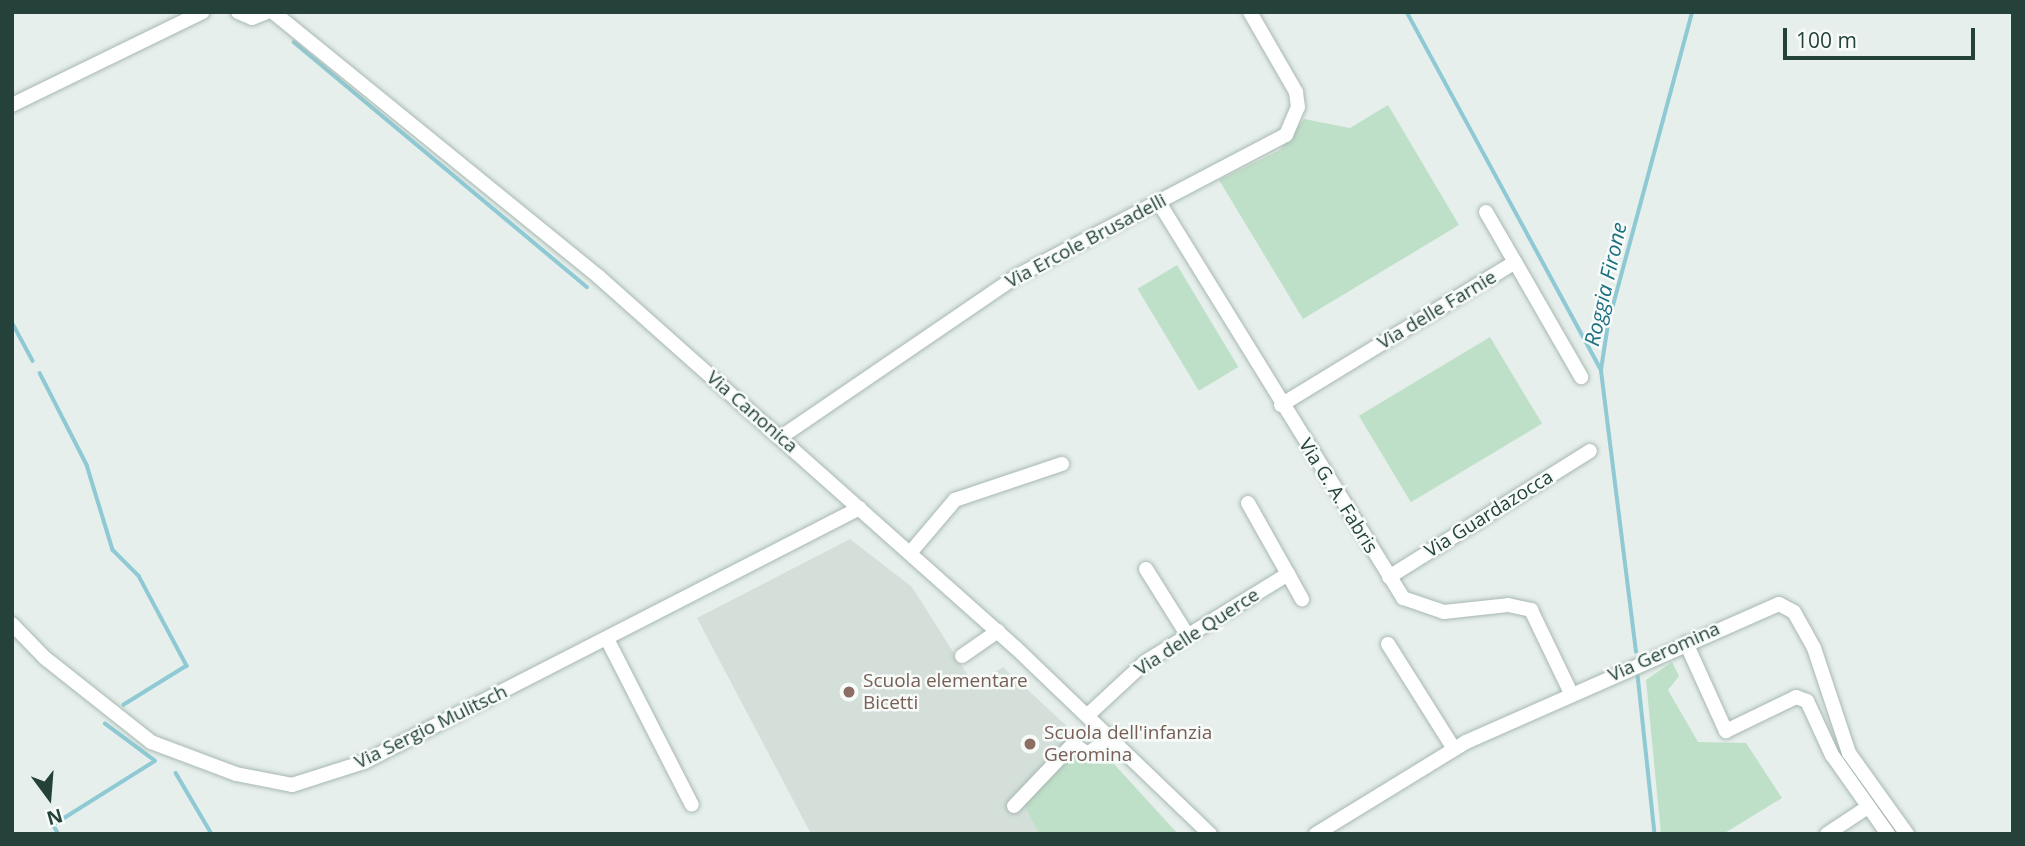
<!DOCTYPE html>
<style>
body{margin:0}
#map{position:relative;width:2025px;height:846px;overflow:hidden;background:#e6efeb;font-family:"Open Sans",sans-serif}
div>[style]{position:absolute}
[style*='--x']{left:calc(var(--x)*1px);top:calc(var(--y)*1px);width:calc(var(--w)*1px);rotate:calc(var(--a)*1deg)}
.built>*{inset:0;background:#d4dfda}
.green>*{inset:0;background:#bfe0c8;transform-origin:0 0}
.stream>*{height:3.5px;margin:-1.75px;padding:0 1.75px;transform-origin:1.75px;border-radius:1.75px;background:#8ec9d4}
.roads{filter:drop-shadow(0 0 2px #a8b8b2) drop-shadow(0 0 2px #a8b8b2)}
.minor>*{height:14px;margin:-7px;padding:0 7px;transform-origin:7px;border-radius:7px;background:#fff}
.dots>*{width:19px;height:19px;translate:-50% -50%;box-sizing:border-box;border:4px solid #f7fbf9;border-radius:50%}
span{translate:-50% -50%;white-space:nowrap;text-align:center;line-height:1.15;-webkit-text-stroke:5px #f7fbf9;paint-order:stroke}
.street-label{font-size:19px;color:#24423a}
.education-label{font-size:19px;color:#785e54}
.left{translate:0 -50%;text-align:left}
.water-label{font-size:21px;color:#1c6f80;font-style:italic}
.frame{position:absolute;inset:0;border:14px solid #24423a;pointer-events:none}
.north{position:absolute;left:14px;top:762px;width:70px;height:70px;-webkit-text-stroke:5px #f7fbf9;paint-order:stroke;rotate:164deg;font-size:19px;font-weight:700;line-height:28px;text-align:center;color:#24423a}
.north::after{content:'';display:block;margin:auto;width:24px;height:32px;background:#24423a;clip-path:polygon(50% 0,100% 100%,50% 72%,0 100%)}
.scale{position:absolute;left:1783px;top:28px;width:192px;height:32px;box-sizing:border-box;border:4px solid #24423a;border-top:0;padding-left:9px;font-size:21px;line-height:24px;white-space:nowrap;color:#24423a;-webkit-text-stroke:5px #f7fbf9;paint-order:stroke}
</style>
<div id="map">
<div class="built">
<i style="clip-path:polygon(850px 539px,912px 587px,974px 685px,1003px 667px,1084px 742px,1024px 805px,1039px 834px,811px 834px,697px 618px)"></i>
</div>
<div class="green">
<i style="clip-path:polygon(1388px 105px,1459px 225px,1303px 319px,1219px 180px,1280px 150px,1304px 119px,1350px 128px)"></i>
<i style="left:1177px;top:265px;width:119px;height:46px;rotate:59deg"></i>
<i style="left:1490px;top:337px;width:101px;height:153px;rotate:59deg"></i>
<i style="clip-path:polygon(1672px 662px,1679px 676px,1668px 690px,1698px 742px,1746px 743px,1782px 798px,1723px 834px,1661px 834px,1646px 680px)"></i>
<i style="clip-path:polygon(1075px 752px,1089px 759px,1104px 753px,1178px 834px,1039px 834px,1024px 805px)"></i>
</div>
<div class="stream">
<i style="--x:1407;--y:12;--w:405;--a:61.5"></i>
<i style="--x:294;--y:42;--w:382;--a:39.9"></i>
<i style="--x:12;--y:322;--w:44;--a:61.7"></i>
<i style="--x:40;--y:373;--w:103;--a:62.9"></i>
<i style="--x:87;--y:465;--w:89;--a:73"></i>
<i style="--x:113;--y:550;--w:37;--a:45"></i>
<i style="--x:139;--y:576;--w:102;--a:61.9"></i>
<i style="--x:187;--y:666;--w:74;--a:148.2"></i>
<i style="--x:1636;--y:652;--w:284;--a:-97.1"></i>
<i style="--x:1601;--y:370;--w:47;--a:-81.3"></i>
<i style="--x:1608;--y:324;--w:323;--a:-74.9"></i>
<i style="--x:1638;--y:675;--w:160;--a:83.9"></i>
<i style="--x:176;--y:773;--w:71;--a:59.5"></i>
<i style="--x:58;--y:834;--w:10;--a:-119"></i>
<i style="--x:53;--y:825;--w:120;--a:-32.1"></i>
<i style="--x:155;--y:761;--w:62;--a:-143.5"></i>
</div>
<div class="roads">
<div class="minor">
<i style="--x:238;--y:12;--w:15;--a:23"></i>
<i style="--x:252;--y:18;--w:16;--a:-22"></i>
<i style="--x:273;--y:12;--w:420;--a:39.1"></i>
<i style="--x:599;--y:277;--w:558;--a:41.66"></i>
<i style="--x:1016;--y:648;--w:269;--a:43.8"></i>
<i style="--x:12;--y:105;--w:212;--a:-26"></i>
<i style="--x:1158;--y:201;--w:467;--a:58.3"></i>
<i style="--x:1403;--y:598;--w:43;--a:18.9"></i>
<i style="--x:1444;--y:612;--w:64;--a:-6.2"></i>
<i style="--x:1508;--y:605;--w:24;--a:12"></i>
<i style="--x:1531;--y:610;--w:92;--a:64.3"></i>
<i style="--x:1486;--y:212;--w:58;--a:59.9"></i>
<i style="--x:1281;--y:405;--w:274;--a:-31.4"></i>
<i style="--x:1515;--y:262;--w:133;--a:60.1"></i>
<i style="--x:781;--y:437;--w:286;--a:-34.3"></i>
<i style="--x:1017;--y:276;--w:304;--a:-27.7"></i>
<i style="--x:1286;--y:135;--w:30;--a:-67"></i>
<i style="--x:1298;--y:107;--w:15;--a:-98"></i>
<i style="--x:1296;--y:92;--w:92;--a:-119.9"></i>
<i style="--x:1248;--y:503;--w:81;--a:60.6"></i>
<i style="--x:910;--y:553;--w:70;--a:-49.7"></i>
<i style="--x:955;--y:500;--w:113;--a:-18.6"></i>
<i style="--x:1146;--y:569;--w:79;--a:57.9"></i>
<i style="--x:1389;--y:577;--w:237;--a:-32.1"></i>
<i style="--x:12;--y:624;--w:47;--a:45.9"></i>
<i style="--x:45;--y:658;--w:135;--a:38.4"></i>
<i style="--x:151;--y:742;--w:91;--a:20.6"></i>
<i style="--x:236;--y:774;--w:57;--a:11.1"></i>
<i style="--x:292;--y:785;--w:76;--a:-17.7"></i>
<i style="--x:364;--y:762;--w:557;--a:-27.12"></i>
<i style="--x:607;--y:639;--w:186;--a:62.9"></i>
<i style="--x:1686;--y:643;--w:97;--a:65.6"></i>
<i style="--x:1726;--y:731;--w:78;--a:-25.9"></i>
<i style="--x:1796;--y:697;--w:12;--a:20"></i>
<i style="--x:1807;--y:701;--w:60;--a:65.2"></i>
<i style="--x:1832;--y:755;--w:97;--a:54.7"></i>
<i style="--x:1388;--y:644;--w:124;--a:57.8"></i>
<i style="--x:962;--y:656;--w:44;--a:-34.8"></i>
<i style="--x:1089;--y:714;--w:76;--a:-42.9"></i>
<i style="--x:1145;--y:662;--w:168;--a:-31.6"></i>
<i style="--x:1288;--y:574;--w:29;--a:61"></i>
<i style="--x:1014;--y:806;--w:86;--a:-46.4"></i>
<i style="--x:1073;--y:744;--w:18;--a:34"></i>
<i style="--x:1088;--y:754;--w:29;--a:-38"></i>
<i style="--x:1316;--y:834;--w:176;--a:-31.5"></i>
<i style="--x:1466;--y:742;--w:342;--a:-23.8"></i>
<i style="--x:1779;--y:604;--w:17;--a:28"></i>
<i style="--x:1794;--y:612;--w:41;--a:60.9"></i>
<i style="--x:1814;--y:648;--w:111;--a:71.6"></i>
<i style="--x:1849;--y:753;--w:100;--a:54.4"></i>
<i style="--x:1827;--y:834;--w:49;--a:-33.4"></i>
</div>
</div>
<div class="dots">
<i style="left:849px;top:692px;background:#8d6e63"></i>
<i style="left:1030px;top:744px;background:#8d6e63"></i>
</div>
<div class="street-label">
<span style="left:1086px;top:241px;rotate:-28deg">Via Ercole Brusadelli</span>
<span style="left:1437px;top:310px;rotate:-31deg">Via delle Farnie</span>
<span style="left:752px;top:412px;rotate:41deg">Via Canonica</span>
<span style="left:1338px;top:496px;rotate:58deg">Via G. A. Fabris</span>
<span style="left:1489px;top:514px;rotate:-32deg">Via Guardazocca</span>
<span style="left:1197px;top:632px;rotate:-33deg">Via delle Querce</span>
<span style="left:1664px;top:652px;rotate:-24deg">Via Geromina</span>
<span style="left:431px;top:727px;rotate:-26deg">Via Sergio Mulitsch</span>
</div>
<div class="education-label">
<span class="left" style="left:863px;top:692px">Scuola elementare<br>Bicetti</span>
<span class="left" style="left:1044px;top:744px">Scuola dell'infanzia<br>Geromina</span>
</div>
<div class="water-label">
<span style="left:1605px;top:284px;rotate:-77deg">Roggia Firone</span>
</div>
<div class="frame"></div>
<div class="north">N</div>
<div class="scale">100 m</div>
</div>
